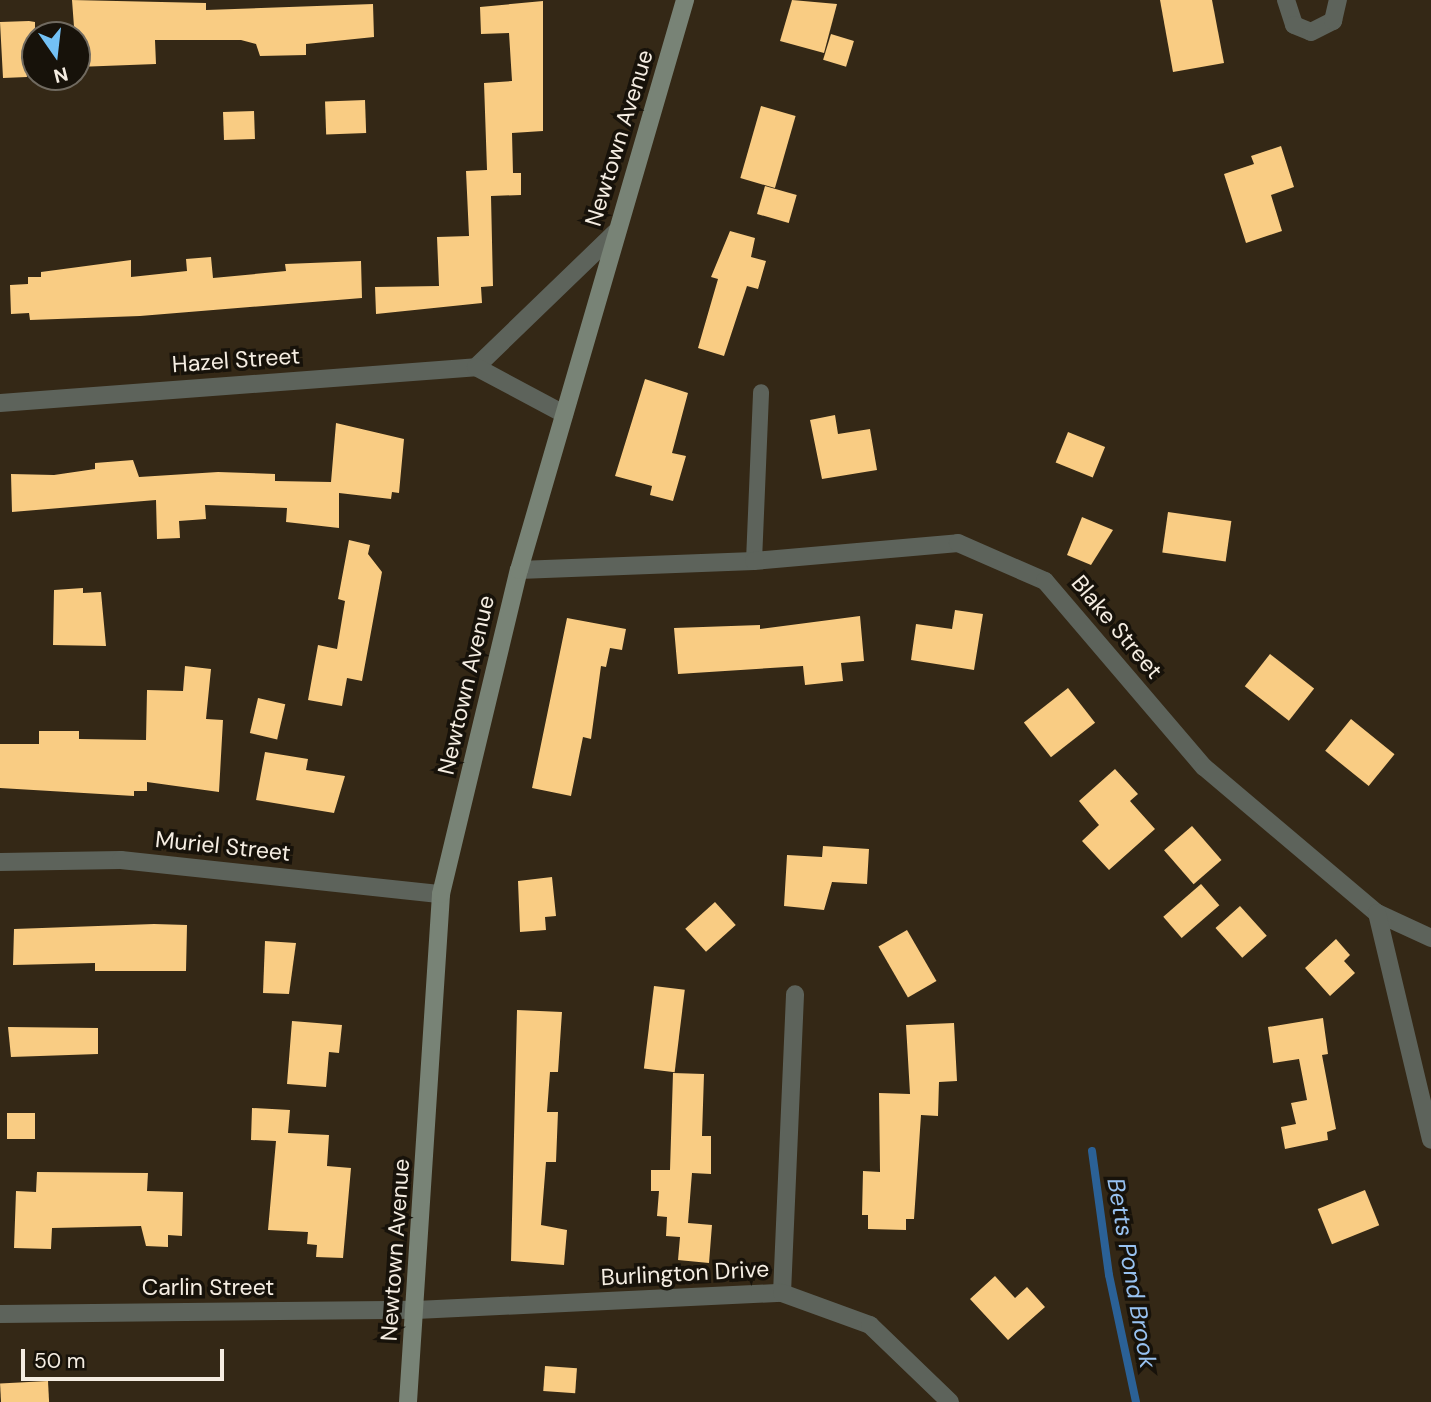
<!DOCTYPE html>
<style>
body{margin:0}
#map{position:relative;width:1431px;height:1402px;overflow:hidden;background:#342816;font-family:"DM Sans",sans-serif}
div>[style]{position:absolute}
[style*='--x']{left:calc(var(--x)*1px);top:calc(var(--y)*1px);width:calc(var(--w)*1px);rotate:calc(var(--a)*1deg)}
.stream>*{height:8px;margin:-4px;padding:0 4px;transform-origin:4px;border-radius:4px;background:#2b6196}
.building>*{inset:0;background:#f9cc83;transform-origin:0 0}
.service>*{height:16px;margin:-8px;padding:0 8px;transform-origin:8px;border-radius:8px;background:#5d635b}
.minor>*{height:18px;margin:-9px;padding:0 9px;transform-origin:9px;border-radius:9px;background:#5d635b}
.secondary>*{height:18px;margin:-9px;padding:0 9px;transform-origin:9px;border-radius:9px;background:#788376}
span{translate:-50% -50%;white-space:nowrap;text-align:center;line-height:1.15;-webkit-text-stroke:7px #17120a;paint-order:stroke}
.street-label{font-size:23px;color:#f5ede2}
.water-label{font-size:24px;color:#98c2f1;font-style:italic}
.north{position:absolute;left:21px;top:21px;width:70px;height:70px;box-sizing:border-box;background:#17120a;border:2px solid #706a60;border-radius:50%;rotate:166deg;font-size:19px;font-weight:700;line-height:28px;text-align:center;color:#f5ede2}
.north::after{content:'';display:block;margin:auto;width:24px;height:32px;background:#73c1f5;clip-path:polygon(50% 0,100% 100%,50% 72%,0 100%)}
.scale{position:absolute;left:21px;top:1349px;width:203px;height:32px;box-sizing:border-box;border:4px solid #f5ede2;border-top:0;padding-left:9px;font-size:21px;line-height:24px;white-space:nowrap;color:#f5ede2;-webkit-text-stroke:5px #17120a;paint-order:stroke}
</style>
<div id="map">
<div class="stream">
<i style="--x:1092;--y:1151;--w:125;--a:82.2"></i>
<i style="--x:1109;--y:1275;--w:130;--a:78"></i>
</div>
<div class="building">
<i style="clip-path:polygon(72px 0,206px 3px,206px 10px,373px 4px,374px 37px,306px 44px,306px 55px,260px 56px,256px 44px,241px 40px,155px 40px,156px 64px,77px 67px)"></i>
<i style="clip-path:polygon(792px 0,837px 4px,824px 53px,780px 41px)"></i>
<i style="clip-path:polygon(1160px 0,1212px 0,1224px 63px,1173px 72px)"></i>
<i style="clip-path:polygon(543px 1px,543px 131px,512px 133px,513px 173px,521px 173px,521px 195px,491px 196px,493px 286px,481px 287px,482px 303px,376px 314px,375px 287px,439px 286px,437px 237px,469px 236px,466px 171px,487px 170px,484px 83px,512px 81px,509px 33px,481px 34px,480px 7px)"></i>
<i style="clip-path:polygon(29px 21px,35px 22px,35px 68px,26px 68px,27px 77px,3px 78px,0 22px)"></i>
<i style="left:831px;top:34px;width:24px;height:27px;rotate:17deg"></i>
<i style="left:365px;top:100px;width:33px;height:40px;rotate:88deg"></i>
<i style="left:761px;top:106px;width:36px;height:75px;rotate:16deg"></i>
<i style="left:254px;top:111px;width:28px;height:31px;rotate:88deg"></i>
<i style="clip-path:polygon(1281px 146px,1294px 187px,1271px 195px,1282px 231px,1246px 243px,1224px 174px,1254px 164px,1251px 156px)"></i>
<i style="left:765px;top:186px;width:33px;height:29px;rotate:16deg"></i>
<i style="clip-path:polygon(730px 231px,755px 238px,751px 257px,766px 261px,758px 289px,747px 286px,724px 356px,698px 348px,718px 279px,711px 277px)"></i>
<i style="clip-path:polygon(211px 257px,213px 278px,286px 271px,285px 264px,361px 261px,362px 298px,140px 316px,30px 320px,29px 313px,11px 314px,10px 285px,28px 284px,28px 277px,41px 277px,41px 272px,131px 260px,131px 277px,187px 271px,186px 259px)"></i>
<i style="clip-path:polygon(645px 379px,688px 393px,672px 453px,686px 456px,673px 501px,650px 495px,652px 486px,615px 476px)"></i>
<i style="clip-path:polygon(835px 415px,838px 434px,870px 429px,877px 470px,822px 479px,810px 420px)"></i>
<i style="clip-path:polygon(336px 423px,404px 439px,399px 493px,392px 492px,391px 499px,339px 493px,339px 528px,286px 522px,287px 508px,205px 505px,206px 519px,179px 521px,180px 538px,157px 539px,156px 500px,12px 512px,11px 474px,54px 475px,95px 469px,95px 463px,133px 460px,139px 477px,218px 472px,275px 474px,275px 481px,331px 482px)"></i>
<i style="left:1068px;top:432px;width:40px;height:33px;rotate:22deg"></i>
<i style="left:1168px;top:512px;width:64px;height:41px;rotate:8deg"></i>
<i style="clip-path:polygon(1082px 517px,1113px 530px,1091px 565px,1067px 555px)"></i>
<i style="clip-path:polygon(349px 540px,370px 545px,368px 554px,382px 572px,362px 681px,347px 678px,342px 706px,308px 700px,318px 645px,337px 649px,345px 601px,338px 599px)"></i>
<i style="clip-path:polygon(83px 588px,83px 593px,101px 592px,106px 646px,53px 645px,54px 590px)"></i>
<i style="clip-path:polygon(955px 610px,983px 614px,974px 670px,911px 660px,916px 624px,952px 629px)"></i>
<i style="clip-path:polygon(860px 616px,864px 661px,841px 663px,843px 681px,805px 685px,803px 666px,678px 674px,674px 628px,760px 625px,760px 629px)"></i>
<i style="clip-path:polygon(567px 618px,626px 629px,622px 650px,610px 648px,606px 667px,601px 666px,591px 739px,583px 737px,571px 796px,532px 788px)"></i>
<i style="left:1270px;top:654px;width:56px;height:41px;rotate:38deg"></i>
<i style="clip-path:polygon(185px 666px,211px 669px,206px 719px,223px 720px,219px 792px,147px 782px,147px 791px,134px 791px,134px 796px,0 788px,0 744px,39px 744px,39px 731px,79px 731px,79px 739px,146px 740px,147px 690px,183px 691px)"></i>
<i style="left:1068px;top:688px;width:44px;height:56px;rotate:52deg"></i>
<i style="left:258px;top:698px;width:28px;height:36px;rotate:13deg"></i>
<i style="left:1351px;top:719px;width:56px;height:41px;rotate:39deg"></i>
<i style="clip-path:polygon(265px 752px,308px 759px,306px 770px,345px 776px,334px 813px,256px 800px)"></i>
<i style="clip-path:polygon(1115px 769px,1138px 794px,1130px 801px,1155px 829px,1109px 870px,1082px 841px,1099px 825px,1079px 801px)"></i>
<i style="left:1192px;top:826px;width:45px;height:37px;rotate:49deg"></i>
<i style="clip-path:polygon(823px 846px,869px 849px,867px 884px,832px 882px,824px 910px,784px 906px,787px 855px,822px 857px)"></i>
<i style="clip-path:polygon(552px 877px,556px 916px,545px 917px,546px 930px,520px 932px,518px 881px)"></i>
<i style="left:1201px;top:884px;width:28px;height:50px;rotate:49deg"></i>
<i style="left:715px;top:902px;width:31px;height:40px;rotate:48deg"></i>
<i style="left:1240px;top:906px;width:40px;height:33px;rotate:48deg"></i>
<i style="clip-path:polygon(154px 924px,187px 925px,186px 971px,95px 971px,95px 963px,13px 965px,14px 929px)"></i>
<i style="left:907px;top:930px;width:59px;height:33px;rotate:60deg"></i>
<i style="clip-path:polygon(1336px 939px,1350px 955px,1344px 961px,1355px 973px,1330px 996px,1305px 968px)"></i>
<i style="clip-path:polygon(265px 941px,296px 943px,289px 994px,263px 993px)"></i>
<i style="left:654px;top:986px;width:31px;height:83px;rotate:7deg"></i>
<i style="clip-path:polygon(517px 1010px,562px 1012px,558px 1072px,550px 1072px,547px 1112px,558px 1112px,556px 1162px,546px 1162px,541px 1225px,567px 1230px,564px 1265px,511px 1261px)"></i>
<i style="clip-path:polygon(1323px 1018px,1328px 1054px,1322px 1055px,1336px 1129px,1327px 1132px,1328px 1140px,1285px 1149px,1281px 1127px,1296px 1124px,1291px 1103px,1307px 1100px,1299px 1059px,1273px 1063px,1268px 1027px)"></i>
<i style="clip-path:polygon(292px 1021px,342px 1025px,339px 1053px,329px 1052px,326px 1087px,287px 1084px)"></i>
<i style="clip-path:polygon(954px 1023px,957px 1081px,939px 1082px,938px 1116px,921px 1115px,914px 1219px,906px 1219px,906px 1230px,868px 1229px,868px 1215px,862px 1215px,863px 1171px,880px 1172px,879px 1093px,910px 1094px,906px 1025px)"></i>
<i style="clip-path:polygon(8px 1027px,98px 1028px,98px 1054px,11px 1057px)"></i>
<i style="clip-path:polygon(673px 1073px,704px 1074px,702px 1136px,711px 1136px,711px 1174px,692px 1173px,688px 1223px,712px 1225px,709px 1263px,678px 1260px,680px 1237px,666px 1236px,667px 1217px,657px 1216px,659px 1191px,651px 1191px,651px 1170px,670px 1170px)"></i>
<i style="clip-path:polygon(252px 1108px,290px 1110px,288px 1133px,329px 1135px,327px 1166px,351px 1168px,343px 1258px,316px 1257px,317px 1245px,307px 1244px,308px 1232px,268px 1230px,276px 1141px,251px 1140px)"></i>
<i style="left:7px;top:1113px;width:28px;height:26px"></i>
<i style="clip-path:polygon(37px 1172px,148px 1173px,147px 1191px,183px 1192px,182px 1236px,168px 1235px,168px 1247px,146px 1246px,141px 1226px,52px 1228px,51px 1249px,14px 1248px,16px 1191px,36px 1192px)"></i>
<i style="left:1365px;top:1190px;width:38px;height:51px;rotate:68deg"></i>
<i style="clip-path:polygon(995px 1276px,1015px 1298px,1027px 1287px,1045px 1307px,1008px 1340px,970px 1299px)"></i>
<i style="left:545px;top:1366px;width:32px;height:25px;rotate:4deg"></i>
<i style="left:48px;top:1381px;width:21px;height:48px;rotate:87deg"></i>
</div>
<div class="service">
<i style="--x:754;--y:561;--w:169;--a:-87.6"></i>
</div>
<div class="minor">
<i style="--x:1286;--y:0;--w:26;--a:72"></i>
<i style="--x:1294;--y:25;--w:18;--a:22"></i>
<i style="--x:1311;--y:32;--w:25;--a:-27"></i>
<i style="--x:1333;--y:21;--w:22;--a:-77"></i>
<i style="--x:476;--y:367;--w:194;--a:-44"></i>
<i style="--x:0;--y:403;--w:477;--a:-4.3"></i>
<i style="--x:476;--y:367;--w:100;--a:28.1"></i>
<i style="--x:519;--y:570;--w:235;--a:-2.2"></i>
<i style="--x:754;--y:561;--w:205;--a:-5"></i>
<i style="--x:958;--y:543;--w:95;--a:23.6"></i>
<i style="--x:1045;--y:581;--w:245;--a:49.5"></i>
<i style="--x:1204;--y:767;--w:226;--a:40.2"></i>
<i style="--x:1377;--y:913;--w:60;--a:24.8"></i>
<i style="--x:0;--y:862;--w:121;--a:-0.9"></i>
<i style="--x:121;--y:860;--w:322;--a:6.1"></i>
<i style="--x:1377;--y:913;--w:233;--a:76.6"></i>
<i style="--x:782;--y:1293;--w:299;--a:-87.5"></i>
<i style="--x:0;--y:1314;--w:416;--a:-0.6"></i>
<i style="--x:416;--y:1310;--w:366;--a:-2.7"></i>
<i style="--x:782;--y:1293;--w:94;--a:20"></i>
<i style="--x:870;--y:1325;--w:111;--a:43.9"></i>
</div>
<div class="secondary">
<i style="--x:408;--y:1402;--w:509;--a:-86.28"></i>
<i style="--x:441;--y:894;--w:333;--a:-76.5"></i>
<i style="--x:519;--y:570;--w:594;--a:-73.76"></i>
</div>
<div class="street-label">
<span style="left:619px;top:138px;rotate:-73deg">Newtown Avenue</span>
<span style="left:236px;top:360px;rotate:-4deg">Hazel Street</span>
<span style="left:1117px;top:627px;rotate:50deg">Blake Street</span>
<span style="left:466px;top:685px;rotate:-77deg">Newtown Avenue</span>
<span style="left:223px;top:846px;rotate:6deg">Muriel Street</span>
<span style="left:395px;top:1250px;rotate:-86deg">Newtown Avenue</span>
<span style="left:685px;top:1273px;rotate:-3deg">Burlington Drive</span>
<span style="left:208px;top:1287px">Carlin Street</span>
</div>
<div class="water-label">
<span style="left:1132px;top:1273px;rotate:80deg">Betts Pond Brook</span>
</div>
<div class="north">N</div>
<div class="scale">50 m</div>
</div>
